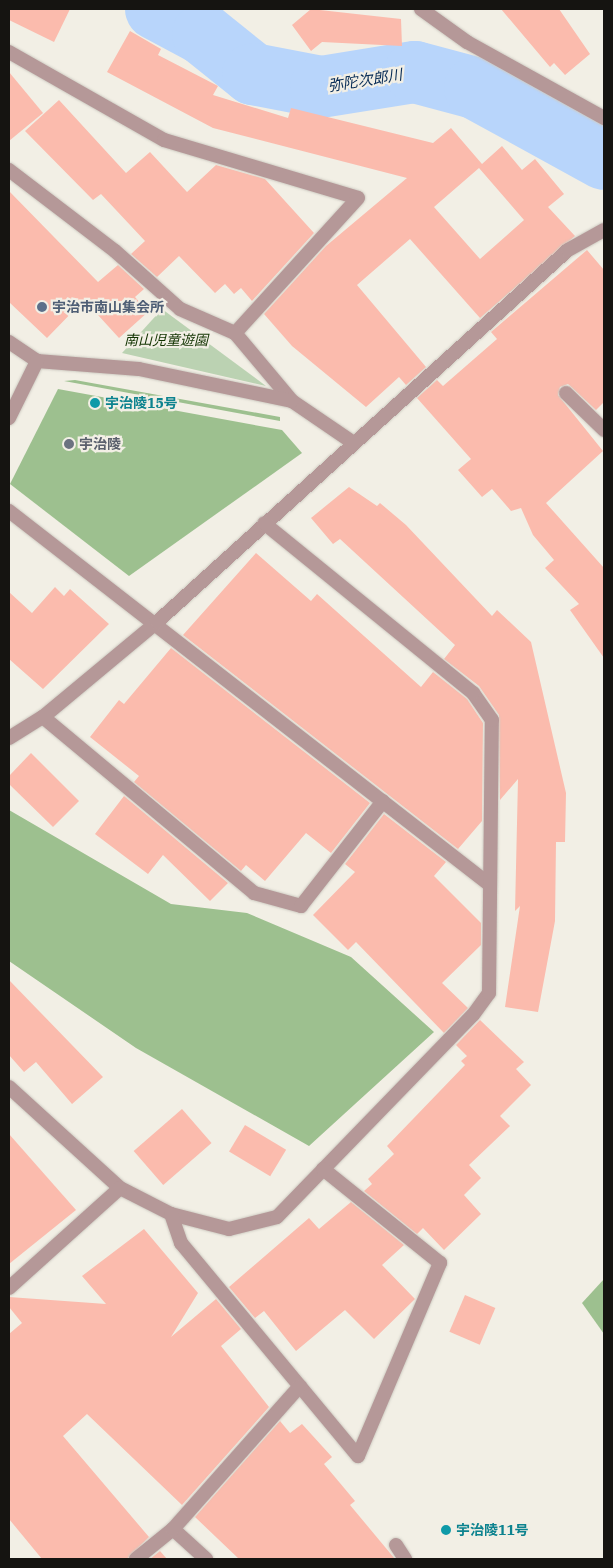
<!DOCTYPE html>
<meta charset="utf-8">
<style>
body{margin:0}
#map{position:relative;width:613px;height:1568px;overflow:hidden;background:#f2efe5;font-family:"IBM Plex Serif","Noto Sans JP",serif}
div>[style]{position:absolute}
[style*='--x']{left:calc(var(--x)*1px);top:calc(var(--y)*1px);width:calc(var(--w)*1px);rotate:calc(var(--a)*1deg)}
.green>*{inset:0;background:#bbd2b2}
.forest>*{inset:0;background:#9dc08f}
.river>*{height:62px;margin:-31px;padding:0 31px;transform-origin:31px;border-radius:31px;background:#b8d5fb}
.building>*{inset:0;background:#fbbbad;transform-origin:0 0}
.roads{filter:drop-shadow(0 0 1px #cfccc3) drop-shadow(0 0 1px #cfccc3)}
.minor>*{height:14px;margin:-7px;padding:0 7px;transform-origin:7px;border-radius:7px;background:#b59898}
.dots>*{width:14px;height:14px;translate:-50% -50%;box-sizing:border-box;border:2px solid #f2efe5;border-radius:50%}
span{translate:-50% -50%;white-space:nowrap;text-align:center;line-height:1.15;-webkit-text-stroke:4.5px #f2efe5;paint-order:stroke}
.service-label{font-size:14px;color:#4e5e75;font-weight:700}
.left{translate:0 -50%;text-align:left}
.park-label{font-size:14px;color:#130;font-style:italic}
.culture-label{font-size:14px;color:#0d838f;font-weight:700}
.worship-label{font-size:14px;color:#5b616d;font-weight:700}
.water-label{font-size:15px;color:#072c56;font-style:italic}
.frame{position:absolute;inset:0;border:10px solid #151411;pointer-events:none}
</style>
<div id="map">
<div class="green">
<i style="clip-path:polygon(162px 309px,266px 386px,122px 353px)"></i>
</div>
<div class="forest">
<i style="clip-path:polygon(75px 380px,280px 417px,280px 421px,64px 381px)"></i>
<i style="clip-path:polygon(58px 389px,282px 430px,302px 453px,129px 576px,10px 484px)"></i>
<i style="clip-path:polygon(9px 810px,171px 904px,247px 913px,351px 957px,434px 1032px,309px 1146px,136px 1048px,9px 961px)"></i>
<i style="clip-path:polygon(604px 1279px,604px 1334px,582px 1303px)"></i>
</div>
<div class="river">
<i style="--x:156;--y:9;--w:53;--a:28"></i>
<i style="--x:203;--y:34;--w:64;--a:38.7"></i>
<i style="--x:253;--y:74;--w:69;--a:10.8"></i>
<i style="--x:321;--y:87;--w:95;--a:-9.1"></i>
<i style="--x:415;--y:72;--w:62;--a:14.9"></i>
<i style="--x:475;--y:88;--w:147;--a:28.8"></i>
</div>
<div class="building">
<i style="clip-path:polygon(9px 9px,70px 9px,54px 42px,9px 20px)"></i>
<i style="clip-path:polygon(311px 9px,401px 19px,402px 46px,322px 42px,311px 51px,292px 25px)"></i>
<i style="clip-path:polygon(501px 9px,559px 9px,590px 54px,565px 75px,554px 63px,550px 67px)"></i>
<i style="clip-path:polygon(evenodd,130px 31px,161px 49px,158px 55px,218px 86px,213px 95px,288px 118px,291px 108px,433px 143px,451px 128px,482px 164px,502px 146px,522px 170px,535px 159px,564px 194px,548px 207px,575px 236px,480px 318px,410px 239px,357px 285px,426px 367px,406px 385px,399px 377px,366px 407px,292px 346px,264px 314px,326px 246px,407px 178px,213px 128px,107px 72px,130px 31px,479px 168px,524px 220px,480px 259px,434px 207px,479px 168px)"></i>
<i style="clip-path:polygon(9px 72px,43px 113px,9px 141px)"></i>
<i style="clip-path:polygon(59px 100px,126px 173px,150px 152px,187px 192px,216px 165px,265px 179px,314px 233px,252px 301px,241px 288px,234px 294px,225px 284px,215px 293px,179px 256px,157px 277px,131px 254px,145px 241px,101px 194px,93px 200px,25px 131px)"></i>
<i style="clip-path:polygon(9px 191px,98px 282px,118px 265px,144px 289px,135px 297px,148px 312px,119px 338px,87px 303px,81px 303px,47px 338px,9px 302px)"></i>
<i style="clip-path:polygon(587px 250px,604px 270px,604px 402px,596px 410px,568px 384px,560px 387px,558px 395px,603px 451px,546px 503px,604px 568px,604px 658px,570px 610px,579px 604px,545px 568px,554px 560px,533px 535px,521px 508px,511px 511px,492px 489px,482px 497px,458px 470px,471px 459px,417px 398px,437px 380px,443px 386px,497px 339px,491px 332px)"></i>
<i style="clip-path:polygon(349px 487px,377px 506px,380px 503px,406px 525px,492px 616px,497px 610px,531px 642px,566px 793px,565px 842px,556px 842px,555px 921px,538px 1012px,505px 1007px,520px 906px,515px 911px,518px 779px,500px 800px,499px 715px,479px 686px,444px 659px,455px 645px,340px 539px,333px 544px,311px 518px)"></i>
<i style="clip-path:polygon(256px 553px,311px 601px,317px 594px,421px 687px,433px 672px,467px 699px,483px 723px,482px 821px,458px 849px,183px 635px)"></i>
<i style="clip-path:polygon(55px 587px,64px 596px,70px 589px,109px 624px,43px 689px,9px 659px,9px 592px,32px 613px)"></i>
<i style="clip-path:polygon(171px 648px,370px 803px,331px 853px,306px 833px,265px 881px,246px 865px,241px 871px,134px 782px,139px 776px,90px 737px,119px 700px,124px 704px)"></i>
<i style="clip-path:polygon(31px 753px,79px 801px,53px 827px,9px 784px,9px 776px)"></i>
<i style="clip-path:polygon(124px 796px,228px 883px,210px 901px,163px 855px,148px 874px,95px 834px)"></i>
<i style="clip-path:polygon(384px 814px,446px 862px,434px 876px,481px 923px,481px 945px,442px 983px,468px 1008px,444px 1033px,356px 942px,348px 950px,313px 915px,355px 872px,345px 864px)"></i>
<i style="clip-path:polygon(9px 980px,103px 1077px,72px 1104px,36px 1062px,24px 1072px,9px 1055px)"></i>
<i style="clip-path:polygon(480px 1020px,524px 1062px,516px 1069px,531px 1085px,500px 1116px,510px 1126px,469px 1165px,481px 1178px,464px 1195px,481px 1214px,444px 1250px,423px 1228px,417px 1234px,364px 1191px,372px 1184px,368px 1179px,394px 1154px,387px 1146px,465px 1065px,461px 1061px,467px 1056px,456px 1045px)"></i>
<i style="left:182px;top:1109px;width:45px;height:64px;rotate:49deg"></i>
<i style="left:245px;top:1125px;width:48px;height:31px;rotate:31deg"></i>
<i style="clip-path:polygon(9px 1134px,76px 1210px,9px 1264px)"></i>
<i style="clip-path:polygon(351px 1202px,404px 1245px,382px 1265px,415px 1299px,374px 1339px,345px 1310px,296px 1351px,264px 1311px,255px 1318px,229px 1287px,309px 1218px,319px 1229px)"></i>
<i style="clip-path:polygon(144px 1229px,198px 1293px,171px 1337px,216px 1299px,241px 1329px,221px 1346px,269px 1407px,182px 1505px,87px 1414px,63px 1436px,149px 1537px,127px 1559px,42px 1559px,9px 1519px,9px 1334px,22px 1323px,9px 1307px,9px 1297px,106px 1304px,82px 1276px)"></i>
<i style="left:465px;top:1295px;width:33px;height:40px;rotate:23deg"></i>
<i style="clip-path:polygon(280px 1421px,290px 1433px,302px 1424px,332px 1457px,324px 1464px,355px 1501px,350px 1505px,395px 1559px,239px 1559px,195px 1517px)"></i>
<i style="clip-path:polygon(160px 1551px,167px 1559px,150px 1559px)"></i>
</div>
<div class="roads">
<div class="minor">
<i style="--x:421;--y:9;--w:57;--a:35.7"></i>
<i style="--x:467;--y:42;--w:157;--a:29"></i>
<i style="--x:9;--y:52;--w:178;--a:29.6"></i>
<i style="--x:164;--y:140;--w:202;--a:16.6"></i>
<i style="--x:358;--y:198;--w:183;--a:132.3"></i>
<i style="--x:9;--y:170;--w:133;--a:37.4"></i>
<i style="--x:115;--y:251;--w:87;--a:41.7"></i>
<i style="--x:180;--y:309;--w:60;--a:23.6"></i>
<i style="--x:235;--y:333;--w:89;--a:50"></i>
<i style="--x:292;--y:401;--w:73;--a:34.3"></i>
<i style="--x:9;--y:342;--w:34;--a:34"></i>
<i style="--x:37;--y:361;--w:102;--a:4.5"></i>
<i style="--x:139;--y:369;--w:156;--a:11.8"></i>
<i style="--x:566;--y:393;--w:53;--a:44.2"></i>
<i style="--x:9;--y:418;--w:64;--a:-63.8"></i>
<i style="--x:9;--y:511;--w:609;--a:37.87"></i>
<i style="--x:43;--y:717;--w:275;--a:39.8"></i>
<i style="--x:254;--y:893;--w:49;--a:15.5"></i>
<i style="--x:301;--y:906;--w:133;--a:-52"></i>
<i style="--x:9;--y:738;--w:40;--a:-32"></i>
<i style="--x:43;--y:717;--w:148;--a:-39.8"></i>
<i style="--x:157;--y:622;--w:554;--a:-42.15"></i>
<i style="--x:568;--y:250;--w:41;--a:-29.1"></i>
<i style="--x:9;--y:1087;--w:150;--a:42.3"></i>
<i style="--x:120;--y:1188;--w:57;--a:27"></i>
<i style="--x:171;--y:1214;--w:60;--a:14.5"></i>
<i style="--x:229;--y:1229;--w:49;--a:-14"></i>
<i style="--x:277;--y:1217;--w:281;--a:-45.9"></i>
<i style="--x:473;--y:1015;--w:27;--a:-54"></i>
<i style="--x:489;--y:993;--w:273;--a:-89.4"></i>
<i style="--x:492;--y:720;--w:33;--a:-125"></i>
<i style="--x:473;--y:693;--w:269;--a:-140.9"></i>
<i style="--x:171;--y:1214;--w:31;--a:71"></i>
<i style="--x:181;--y:1243;--w:277;--a:50.3"></i>
<i style="--x:358;--y:1456;--w:210;--a:-67"></i>
<i style="--x:440;--y:1263;--w:150;--a:-141.2"></i>
<i style="--x:9;--y:1288;--w:149;--a:-42"></i>
<i style="--x:173;--y:1529;--w:45;--a:42.3"></i>
<i style="--x:396;--y:1545;--w:17;--a:57"></i>
<i style="--x:136;--y:1559;--w:48;--a:-39"></i>
<i style="--x:173;--y:1529;--w:191;--a:-48.4"></i>
</div>
</div>
<div class="dots">
<i style="left:42px;top:307px;background:#5c6f8a"></i>
<i style="left:95px;top:403px;background:#0f9aa8"></i>
<i style="left:69px;top:444px;background:#6b7280"></i>
<i style="left:446px;top:1530px;background:#0f9aa8"></i>
</div>
<div class="service-label">
<span class="left" style="left:52px;top:307px">宇治市南山集会所</span>
</div>
<div class="park-label">
<span style="left:166px;top:340px">南山児童遊園</span>
</div>
<div class="culture-label">
<span class="left" style="left:105px;top:403px">宇治陵15号</span>
<span class="left" style="left:456px;top:1530px">宇治陵11号</span>
</div>
<div class="worship-label">
<span class="left" style="left:79px;top:444px">宇治陵</span>
</div>
<div class="water-label">
<span style="left:365px;top:80px;rotate:-9deg">弥陀次郎川</span>
</div>
<div class="frame"></div>
</div>
